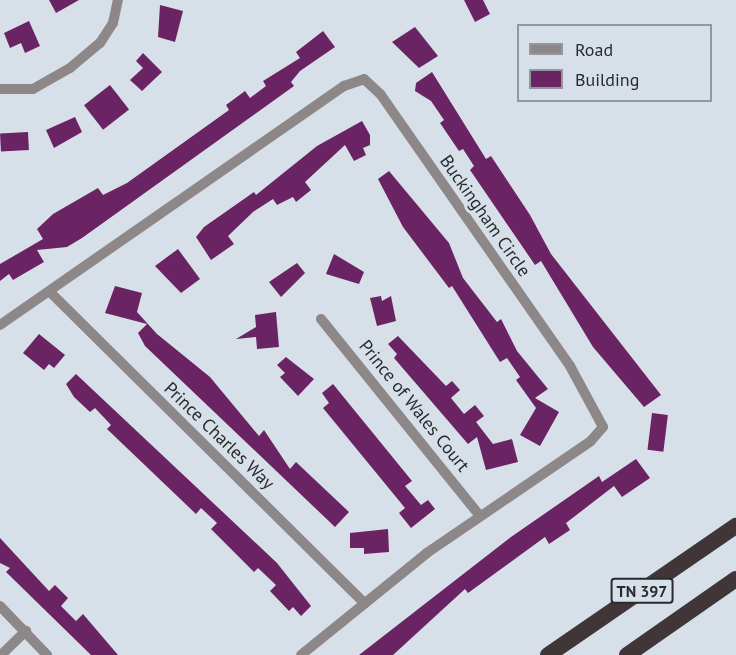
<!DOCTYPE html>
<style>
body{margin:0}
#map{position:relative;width:736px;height:655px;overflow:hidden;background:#d7e0e8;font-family:"PT Sans",sans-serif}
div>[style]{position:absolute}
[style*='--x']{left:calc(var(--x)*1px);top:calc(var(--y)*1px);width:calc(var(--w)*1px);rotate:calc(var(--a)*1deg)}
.building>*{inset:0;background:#6b2463;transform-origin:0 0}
.minor>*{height:10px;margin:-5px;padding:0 5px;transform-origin:5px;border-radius:5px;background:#8d8788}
.trunk>*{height:16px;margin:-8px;padding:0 8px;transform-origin:8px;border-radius:8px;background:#403637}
span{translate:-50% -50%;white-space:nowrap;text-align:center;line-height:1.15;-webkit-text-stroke:6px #d7e0e8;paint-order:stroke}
.shield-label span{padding:2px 4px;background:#d7e0e8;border:2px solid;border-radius:4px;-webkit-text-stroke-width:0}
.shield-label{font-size:16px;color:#282b2e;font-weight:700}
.street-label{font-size:18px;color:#282b2e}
.legend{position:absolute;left:517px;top:24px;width:195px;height:78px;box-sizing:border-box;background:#d7e0e8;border:2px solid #91989e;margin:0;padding:8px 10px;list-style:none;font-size:18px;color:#282b2e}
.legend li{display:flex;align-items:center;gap:12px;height:30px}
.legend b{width:30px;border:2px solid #91989e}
</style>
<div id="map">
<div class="building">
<i style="clip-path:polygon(49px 0,79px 0,56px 13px)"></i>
<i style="clip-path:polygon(464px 0,483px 0,490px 14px,475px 22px)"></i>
<i style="clip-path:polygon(160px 5px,183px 11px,175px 42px,158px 37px)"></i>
<i style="clip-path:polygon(29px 21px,40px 46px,25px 53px,21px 43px,10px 48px,4px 33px)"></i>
<i style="clip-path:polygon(415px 27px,438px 56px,419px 68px,392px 42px)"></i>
<i style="clip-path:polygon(323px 31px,335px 47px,300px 71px,291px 82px,294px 86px,82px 238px,67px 247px,37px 250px,44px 262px,13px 280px,9px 274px,0 281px,0 264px,43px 239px,37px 229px,53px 214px,98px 188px,103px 195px,127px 183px,229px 110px,226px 105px,245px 91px,250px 98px,266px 86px,263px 81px,300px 58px,296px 52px)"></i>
<i style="clip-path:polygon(143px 53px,162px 72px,142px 91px,130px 80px,143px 68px,136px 61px)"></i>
<i style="clip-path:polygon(432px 72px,486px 159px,491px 156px,530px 215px,551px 254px,661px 395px,644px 407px,593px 347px,541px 261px,535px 265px,470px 170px,474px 166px,463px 149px,459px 151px,440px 123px,444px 120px,431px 101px,415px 91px,416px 83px)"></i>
<i style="left:110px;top:85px;width:31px;height:33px;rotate:52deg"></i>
<i style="clip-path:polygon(75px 117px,82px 132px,54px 148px,46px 130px)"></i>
<i style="clip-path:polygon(362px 121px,370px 135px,370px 145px,363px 148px,366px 155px,354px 161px,345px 145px,305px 182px,311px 190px,296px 202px,293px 197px,277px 205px,273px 199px,253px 212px,228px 236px,234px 244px,211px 260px,196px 237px,204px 227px,254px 192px,256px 195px,317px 146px)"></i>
<i style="left:28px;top:132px;width:18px;height:28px;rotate:87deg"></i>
<i style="clip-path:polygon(389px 171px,449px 243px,463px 278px,497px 322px,501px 319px,517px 351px,548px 389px,535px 398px,559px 412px,540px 446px,520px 435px,536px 408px,516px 380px,520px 377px,507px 358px,500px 362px,452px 286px,449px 288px,403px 227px,378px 179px)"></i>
<i style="clip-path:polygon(178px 249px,200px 279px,181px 293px,155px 266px)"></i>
<i style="clip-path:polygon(334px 254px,364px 272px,359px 284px,326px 274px)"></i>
<i style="clip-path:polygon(297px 263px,305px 273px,281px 297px,269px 282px)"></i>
<i style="clip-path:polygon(115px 286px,142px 293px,137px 312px,157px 334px,210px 377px,259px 436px,264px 430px,290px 469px,296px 462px,349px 512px,335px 527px,145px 346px,138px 333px,147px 324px,105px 313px)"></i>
<i style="clip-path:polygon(381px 296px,382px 301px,391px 296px,396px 321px,377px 326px,370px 298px)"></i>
<i style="clip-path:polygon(276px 312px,279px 347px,257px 349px,256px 337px,236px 339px,256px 327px,255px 315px)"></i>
<i style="clip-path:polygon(39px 334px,65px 355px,54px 368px,49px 364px,44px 370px,23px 353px)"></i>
<i style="clip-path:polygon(398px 336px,446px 386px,452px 381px,460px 390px,451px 398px,464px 414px,475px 405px,484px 416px,476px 422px,493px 444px,512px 439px,518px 462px,486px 470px,477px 437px,468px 444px,394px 358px,397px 354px,388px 344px)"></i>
<i style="clip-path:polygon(286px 357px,314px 379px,298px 396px,280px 377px,285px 373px,277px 365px)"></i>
<i style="clip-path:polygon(76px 374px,277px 563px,311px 606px,301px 616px,293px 607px,289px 611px,270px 591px,276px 585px,258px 568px,254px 572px,211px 529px,217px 523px,201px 508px,196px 514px,107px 429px,111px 425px,95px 408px,90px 412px,74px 397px,66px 384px)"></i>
<i style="clip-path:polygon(333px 384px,412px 481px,405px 486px,421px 505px,428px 500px,435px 509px,411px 528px,399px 513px,405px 508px,323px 408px,329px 403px,322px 393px)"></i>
<i style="left:652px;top:413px;width:16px;height:37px;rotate:7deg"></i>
<i style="clip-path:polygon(636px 459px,650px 478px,622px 497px,614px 486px,566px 523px,570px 530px,549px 544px,545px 537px,468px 593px,465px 589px,393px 655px,359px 655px,511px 537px,599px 476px,602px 482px)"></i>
<i style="clip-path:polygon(388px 529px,389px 552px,364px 554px,364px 548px,350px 548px,350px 533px)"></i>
<i style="clip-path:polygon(0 538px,49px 591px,55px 585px,68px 598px,61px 606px,76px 621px,83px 614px,118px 655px,91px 655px,6px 572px,10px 568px,0 563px)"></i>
</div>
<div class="minor">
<i style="--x:0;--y:89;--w:33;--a:0"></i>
<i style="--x:33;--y:89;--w:43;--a:-29.6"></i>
<i style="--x:70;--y:68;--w:39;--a:-40"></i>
<i style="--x:100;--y:43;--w:24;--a:-57"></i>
<i style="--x:113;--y:23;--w:24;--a:-78"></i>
<i style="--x:50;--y:292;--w:443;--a:44.7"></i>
<i style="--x:321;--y:319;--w:253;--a:51.1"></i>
<i style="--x:0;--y:325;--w:419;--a:-34.8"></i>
<i style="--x:344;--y:86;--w:21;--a:-19"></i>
<i style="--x:364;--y:79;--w:23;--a:43"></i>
<i style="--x:381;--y:95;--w:330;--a:55.1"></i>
<i style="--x:570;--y:366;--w:69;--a:61.6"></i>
<i style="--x:603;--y:427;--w:18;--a:131"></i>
<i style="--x:591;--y:441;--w:199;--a:145.7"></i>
<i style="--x:427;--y:553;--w:162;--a:141"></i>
<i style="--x:0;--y:606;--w:68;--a:46.2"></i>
<i style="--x:1;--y:655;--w:35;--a:-44"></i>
</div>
<div class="trunk">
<i style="--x:548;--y:655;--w:228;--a:-34.5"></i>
<i style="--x:627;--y:655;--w:133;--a:-34.9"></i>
</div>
<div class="shield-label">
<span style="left:642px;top:591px">TN 397</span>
</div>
<div class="street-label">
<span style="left:485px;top:216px;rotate:55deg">Buckingham Circle</span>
<span style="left:414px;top:406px;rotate:51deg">Prince of Wales Court</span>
<span style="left:219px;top:436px;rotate:44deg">Prince Charles Way</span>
</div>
<ul class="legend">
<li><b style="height:8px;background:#8d8788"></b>Road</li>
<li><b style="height:16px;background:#6b2463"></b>Building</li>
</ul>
</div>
